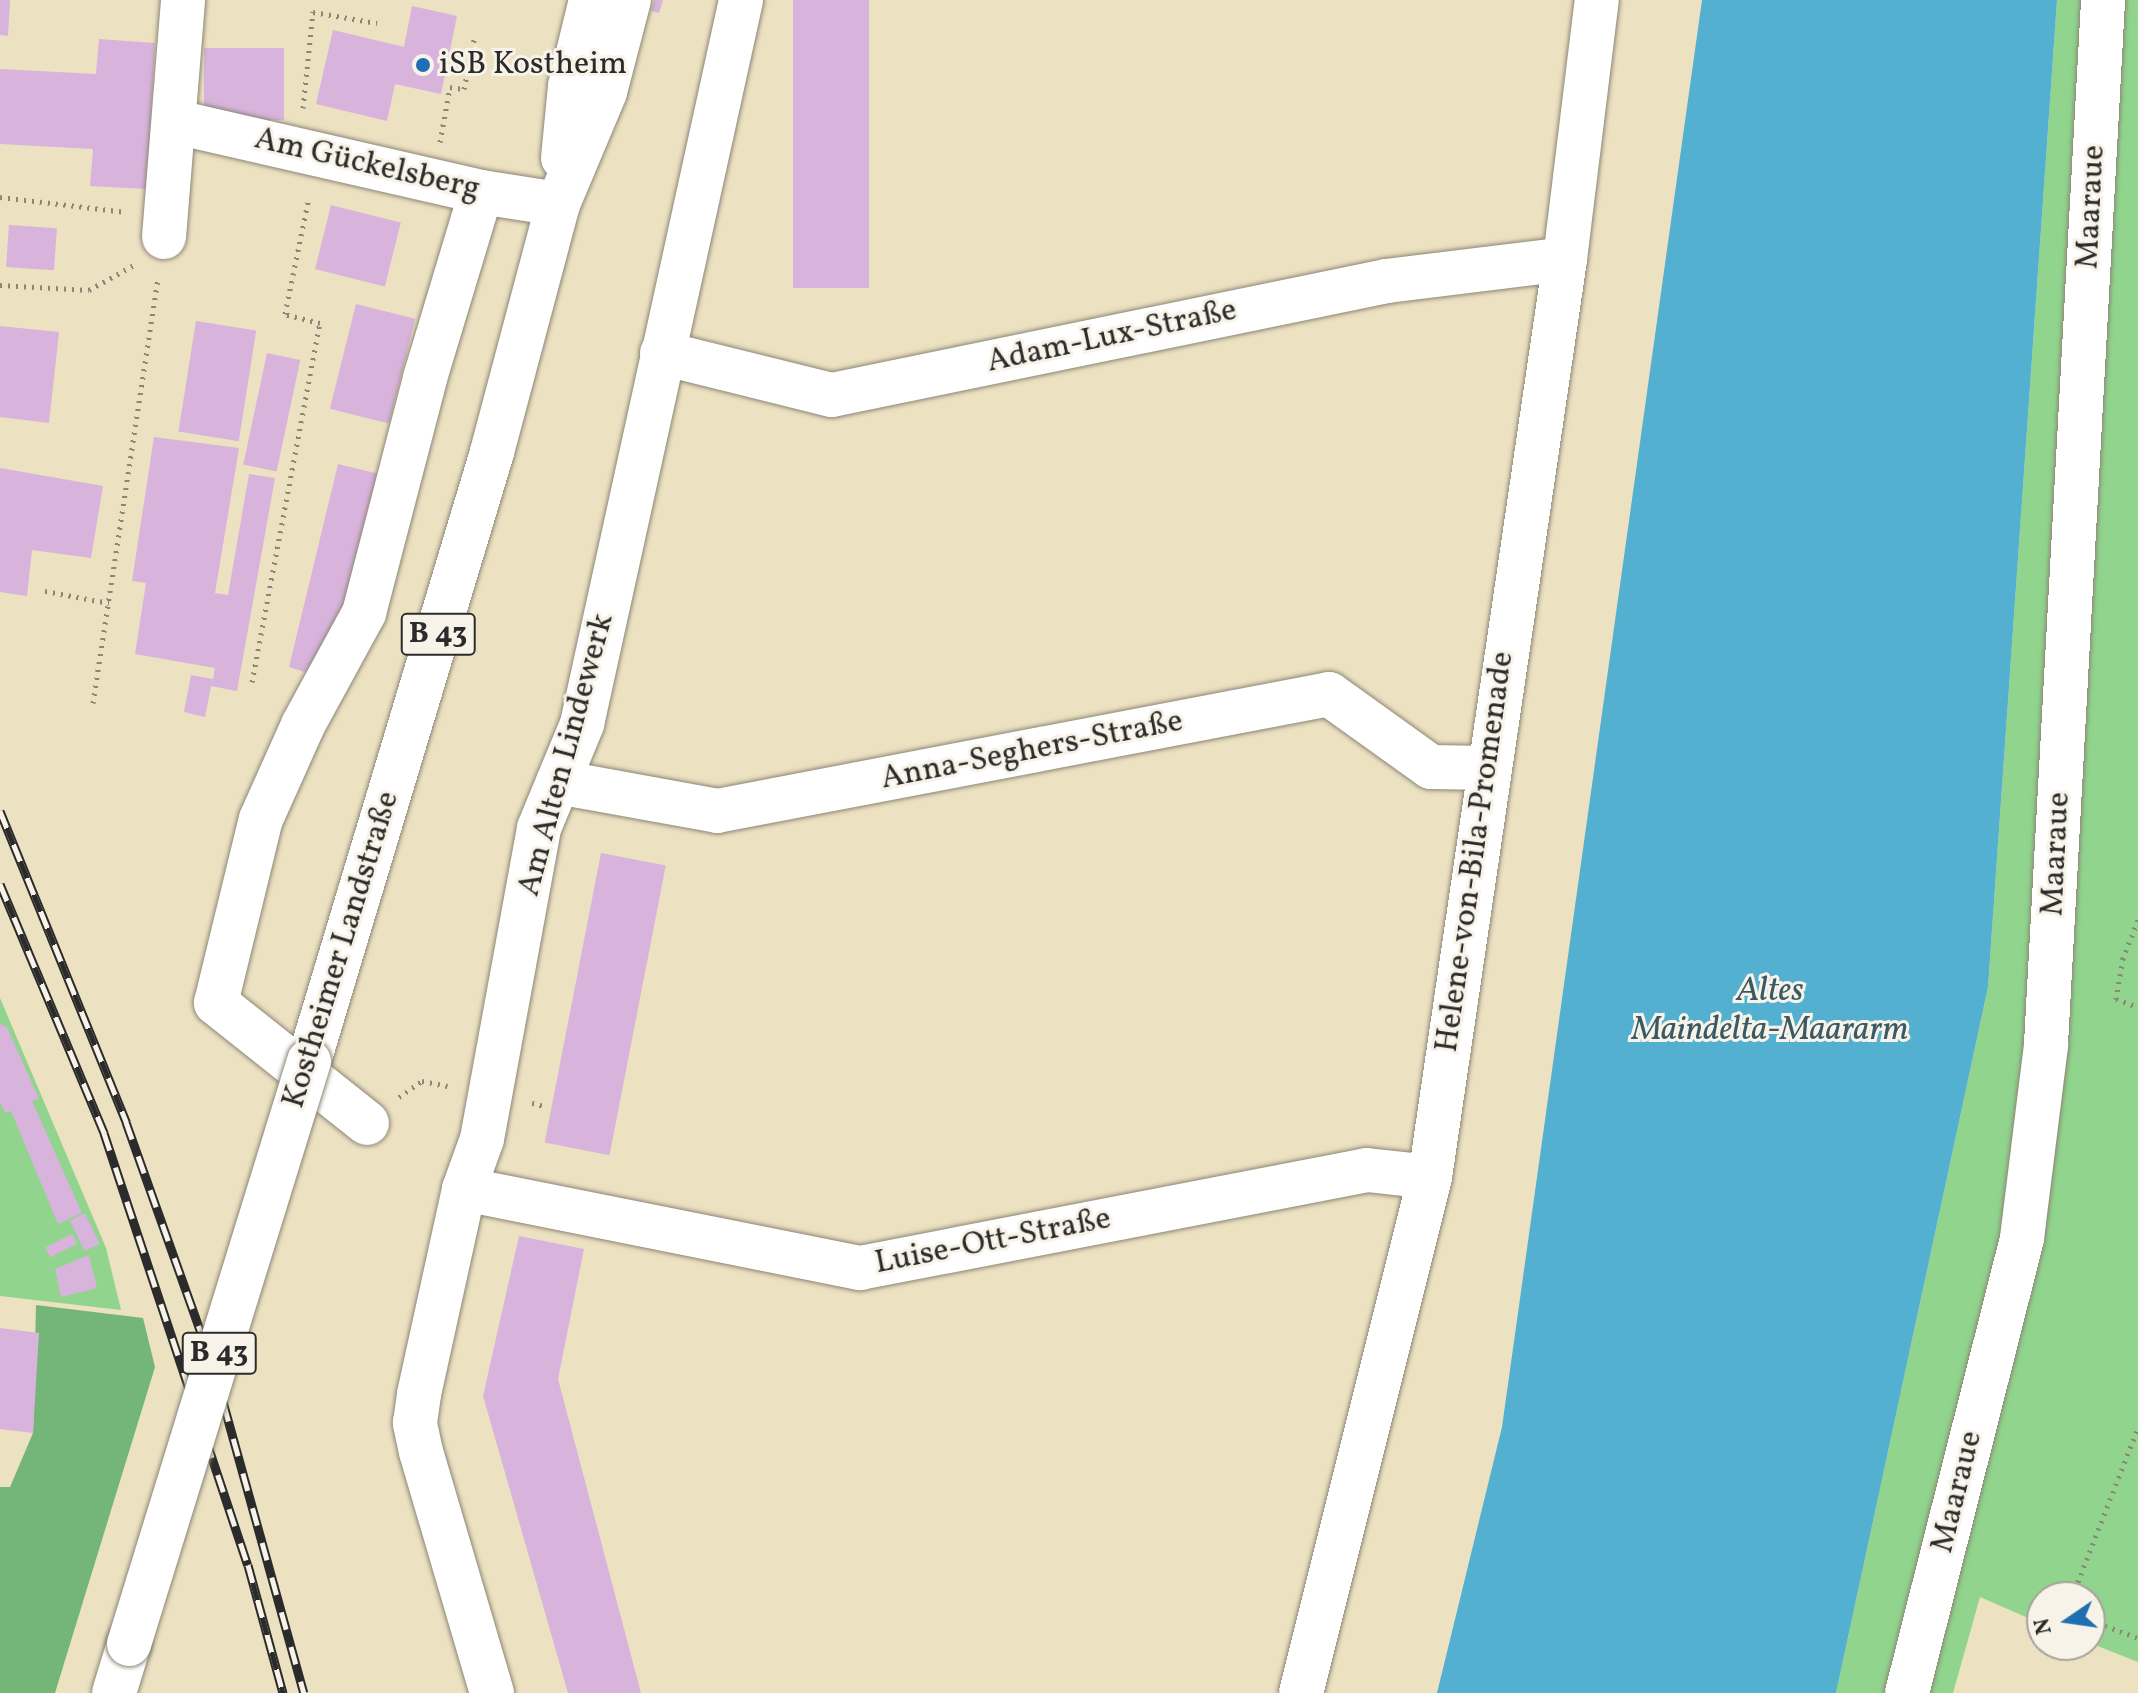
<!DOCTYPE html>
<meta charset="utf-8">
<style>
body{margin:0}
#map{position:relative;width:2138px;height:1693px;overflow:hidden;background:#ece1c1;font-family:Vollkorn,serif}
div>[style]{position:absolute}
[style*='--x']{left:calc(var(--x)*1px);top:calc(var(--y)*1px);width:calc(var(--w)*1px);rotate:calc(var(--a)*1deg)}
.green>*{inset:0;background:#90d48d}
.forest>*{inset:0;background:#74b678}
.water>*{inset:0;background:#53b0d1}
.building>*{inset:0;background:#d8b3dc;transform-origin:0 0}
.path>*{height:5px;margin-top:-2.5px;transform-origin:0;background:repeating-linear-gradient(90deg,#8c8676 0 2px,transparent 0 8px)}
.roads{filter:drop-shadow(0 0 2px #8c8676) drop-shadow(0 0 2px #8c8676)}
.minor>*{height:44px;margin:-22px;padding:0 22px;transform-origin:22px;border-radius:22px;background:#fff}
.major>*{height:44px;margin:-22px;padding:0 22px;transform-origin:22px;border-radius:22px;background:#fff}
.rail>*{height:9px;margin-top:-4.5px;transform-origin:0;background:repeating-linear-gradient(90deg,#f7f3e8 0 18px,#2b2b2b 0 36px);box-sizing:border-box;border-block:2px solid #2b2b2b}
.bridges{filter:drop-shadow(0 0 2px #8c8676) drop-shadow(0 0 2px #8c8676)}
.major-bridge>*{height:44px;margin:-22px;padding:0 22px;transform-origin:22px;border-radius:22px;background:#fff}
.dots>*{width:22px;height:22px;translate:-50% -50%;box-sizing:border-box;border:4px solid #f7f3e8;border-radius:50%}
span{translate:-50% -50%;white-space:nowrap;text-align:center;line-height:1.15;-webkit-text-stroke:6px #f7f3e8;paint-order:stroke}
.shield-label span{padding:2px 6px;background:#f7f3e8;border:2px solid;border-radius:6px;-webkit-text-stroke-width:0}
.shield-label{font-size:30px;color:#2b2b2b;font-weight:700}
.poi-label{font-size:32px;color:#2b2b2b}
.left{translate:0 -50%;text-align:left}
.street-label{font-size:32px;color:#2b2b2b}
.water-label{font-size:34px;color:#395a65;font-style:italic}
.north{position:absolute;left:2026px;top:1581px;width:80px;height:80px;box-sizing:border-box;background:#f7f3e8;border:2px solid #a5a39c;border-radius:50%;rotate:257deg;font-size:22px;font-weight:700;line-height:32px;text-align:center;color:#2b2b2b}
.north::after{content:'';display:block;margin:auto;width:28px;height:36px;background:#1f6fb2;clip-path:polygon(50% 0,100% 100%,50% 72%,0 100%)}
</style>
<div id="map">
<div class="green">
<i style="clip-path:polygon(2057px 0,2138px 0,2138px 1662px,2090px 1643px,2090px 1597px,2042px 1597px,2042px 1624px,1980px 1597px,1953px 1693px,1836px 1693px,1988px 987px)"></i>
<i style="clip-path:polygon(0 998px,106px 1248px,121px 1310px,0 1296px)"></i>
</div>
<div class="forest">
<i style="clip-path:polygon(36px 1305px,143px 1318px,155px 1367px,55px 1693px,0 1693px,0 1487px,10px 1487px,33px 1433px)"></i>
</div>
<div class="water">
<i style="clip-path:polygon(1702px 0,2057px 0,1988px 987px,1836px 1693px,1437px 1693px,1502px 1427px)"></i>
</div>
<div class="building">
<i style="clip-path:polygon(0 0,10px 0,8px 36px,0 35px)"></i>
<i style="clip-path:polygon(654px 0,663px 0,659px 13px,651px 11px)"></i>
<i style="left:793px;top:0;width:76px;height:288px"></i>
<i style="clip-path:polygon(412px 6px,457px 16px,441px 94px,395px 84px,387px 121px,316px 104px,333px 30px,404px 47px)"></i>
<i style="clip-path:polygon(99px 39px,155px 43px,147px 189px,90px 186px,93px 149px,0 144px,0 69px,96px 74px)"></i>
<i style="left:204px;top:48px;width:80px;height:72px"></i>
<i style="left:331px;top:205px;width:72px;height:66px;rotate:14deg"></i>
<i style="left:9px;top:225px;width:48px;height:42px;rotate:4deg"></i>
<i style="left:356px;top:304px;width:61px;height:108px;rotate:14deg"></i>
<i style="left:196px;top:321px;width:61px;height:112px;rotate:9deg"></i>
<i style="clip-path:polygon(0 326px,59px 332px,49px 423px,0 417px)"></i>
<i style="left:267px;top:353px;width:34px;height:114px;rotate:12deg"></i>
<i style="clip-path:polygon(154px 437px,239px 448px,215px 593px,228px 595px,249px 474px,275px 478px,237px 691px,211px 686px,205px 717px,184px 712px,191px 675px,213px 679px,215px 668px,135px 654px,146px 583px,132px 581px)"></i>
<i style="clip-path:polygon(338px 464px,379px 474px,340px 634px,331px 632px,305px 672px,289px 667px)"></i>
<i style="clip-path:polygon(0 468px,103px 486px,91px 558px,32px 550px,27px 596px,0 592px)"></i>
<i style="left:601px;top:853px;width:66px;height:295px;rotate:11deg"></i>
<i style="clip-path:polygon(0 1024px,7px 1027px,39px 1099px,32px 1101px,82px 1213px,58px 1224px,11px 1111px,5px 1113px,0 1102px)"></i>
<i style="left:85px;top:1213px;width:34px;height:17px;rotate:64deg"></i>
<i style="left:72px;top:1234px;width:11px;height:30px;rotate:63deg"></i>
<i style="clip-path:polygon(519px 1236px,584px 1249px,558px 1379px,641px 1693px,568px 1693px,483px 1396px)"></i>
<i style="clip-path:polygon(89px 1255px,97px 1288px,61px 1297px,55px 1269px)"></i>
<i style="clip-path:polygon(0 1328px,39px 1333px,33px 1433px,0 1429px)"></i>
</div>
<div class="path">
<i style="--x:303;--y:108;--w:97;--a:-84.1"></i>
<i style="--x:313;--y:12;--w:65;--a:9.8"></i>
<i style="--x:440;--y:142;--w:56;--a:-79.7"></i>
<i style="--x:450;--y:87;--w:14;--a:8"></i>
<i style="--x:464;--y:89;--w:55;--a:-78.5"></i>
<i style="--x:0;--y:197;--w:127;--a:6.8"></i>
<i style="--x:0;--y:285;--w:89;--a:3.2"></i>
<i style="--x:89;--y:290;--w:51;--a:-29.1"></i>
<i style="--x:45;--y:591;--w:65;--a:10.6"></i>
<i style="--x:252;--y:682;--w:365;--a:-79.3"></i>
<i style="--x:320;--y:323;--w:36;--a:-166"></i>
<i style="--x:285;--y:314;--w:119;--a:-78.4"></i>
<i style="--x:93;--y:703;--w:430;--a:-81.3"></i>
<i style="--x:2138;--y:920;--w:41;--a:111.5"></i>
<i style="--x:2123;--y:958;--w:42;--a:99.7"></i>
<i style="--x:2116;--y:999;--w:23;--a:20"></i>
<i style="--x:399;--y:1097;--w:28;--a:-35"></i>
<i style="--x:422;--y:1081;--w:26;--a:11"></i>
<i style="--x:532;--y:1103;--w:12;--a:14"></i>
<i style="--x:2072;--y:1597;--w:181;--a:-68.7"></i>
<i style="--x:2090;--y:1620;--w:51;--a:20.6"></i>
</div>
<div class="roads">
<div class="minor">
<i style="--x:176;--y:122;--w:313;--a:12.9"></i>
<i style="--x:481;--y:192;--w:78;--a:8.9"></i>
<i style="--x:164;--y:237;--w:238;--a:-85.4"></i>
<i style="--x:662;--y:353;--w:175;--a:13.9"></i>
<i style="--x:832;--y:395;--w:567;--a:-11.61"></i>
<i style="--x:1387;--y:281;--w:179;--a:-7"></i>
<i style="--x:558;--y:782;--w:162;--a:10.3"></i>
<i style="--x:717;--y:811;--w:623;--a:-10.82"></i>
<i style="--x:1329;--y:694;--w:125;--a:35.6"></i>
<i style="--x:1431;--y:767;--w:56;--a:1"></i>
<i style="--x:367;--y:1123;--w:193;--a:-141.5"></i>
<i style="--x:216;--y:1003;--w:189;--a:-76.3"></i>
<i style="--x:261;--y:819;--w:103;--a:-65.9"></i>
<i style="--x:303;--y:725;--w:128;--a:-61.4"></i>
<i style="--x:364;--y:613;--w:243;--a:-75.4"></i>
<i style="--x:425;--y:378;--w:194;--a:-73.2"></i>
<i style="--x:464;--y:1189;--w:404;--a:11.3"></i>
<i style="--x:860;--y:1268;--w:516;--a:-10.94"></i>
<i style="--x:1367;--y:1170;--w:63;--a:6.3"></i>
<i style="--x:492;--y:1693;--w:251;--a:-106.4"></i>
<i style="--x:421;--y:1452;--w:30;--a:-102"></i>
<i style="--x:415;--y:1423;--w:29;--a:-82"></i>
<i style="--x:419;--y:1394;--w:210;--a:-77.6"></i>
<i style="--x:464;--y:1189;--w:53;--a:-70.2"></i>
<i style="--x:482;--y:1139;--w:316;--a:-79.6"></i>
<i style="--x:539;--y:828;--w:113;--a:-67.5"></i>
<i style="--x:582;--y:724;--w:741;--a:-77.61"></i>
<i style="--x:1301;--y:1693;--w:532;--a:-75.96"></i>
<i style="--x:1430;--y:1177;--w:928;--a:-81.63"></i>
<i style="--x:1565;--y:259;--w:261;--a:-83"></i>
<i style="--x:1907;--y:1693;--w:469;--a:-75.8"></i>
<i style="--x:2022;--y:1238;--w:195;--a:-82.9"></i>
<i style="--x:2046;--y:1044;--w:1046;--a:-86.87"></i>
</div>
<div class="major">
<i style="--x:563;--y:158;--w:72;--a:-84.4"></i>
<i style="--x:570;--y:86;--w:89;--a:-76.3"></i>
<i style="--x:309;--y:1061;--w:636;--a:-73.27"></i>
<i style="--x:492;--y:452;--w:257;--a:-75.1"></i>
<i style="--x:558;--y:204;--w:121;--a:-67.2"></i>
<i style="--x:605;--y:92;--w:95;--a:-75.4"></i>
<i style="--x:114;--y:1693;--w:51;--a:-73"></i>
</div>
</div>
<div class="rail">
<i style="--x:0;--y:811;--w:336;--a:67.9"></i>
<i style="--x:126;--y:1122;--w:262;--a:70.4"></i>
<i style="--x:214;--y:1369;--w:336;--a:74.5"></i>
<i style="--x:0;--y:884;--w:270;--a:67.3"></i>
<i style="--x:104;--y:1133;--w:455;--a:71.6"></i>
<i style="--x:248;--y:1565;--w:133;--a:74.7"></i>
</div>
<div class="bridges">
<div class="major-bridge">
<i style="--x:129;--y:1644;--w:610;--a:-72.84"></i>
</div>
</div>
<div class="dots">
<i style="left:423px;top:65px;background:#1f6fb2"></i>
</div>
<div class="shield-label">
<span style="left:438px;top:634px">B 43</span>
<span style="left:219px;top:1353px">B 43</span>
</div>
<div class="poi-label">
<span class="left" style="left:439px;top:65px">iSB Kostheim</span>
</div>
<div class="street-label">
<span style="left:367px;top:165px;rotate:13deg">Am Gückelsberg</span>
<span style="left:2092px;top:207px;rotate:-87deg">Maaraue</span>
<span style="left:1112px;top:337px;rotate:-12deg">Adam-Lux-Straße</span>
<span style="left:1032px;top:751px;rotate:-11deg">Anna-Seghers-Straße</span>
<span style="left:567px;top:755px;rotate:-75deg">Am Alten Lindewerk</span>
<span style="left:1476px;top:852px;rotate:-82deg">Helene-von-Bila-Promenade</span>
<span style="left:2057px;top:854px;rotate:-87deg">Maaraue</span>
<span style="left:342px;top:950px;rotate:-73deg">Kostheimer Landstraße</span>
<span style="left:993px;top:1242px;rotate:-11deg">Luise-Ott-Straße</span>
<span style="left:1958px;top:1492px;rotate:-76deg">Maaraue</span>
</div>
<div class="water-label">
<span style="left:1770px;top:1011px">Altes<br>Maindelta-Maararm</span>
</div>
<div class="north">N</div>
</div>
